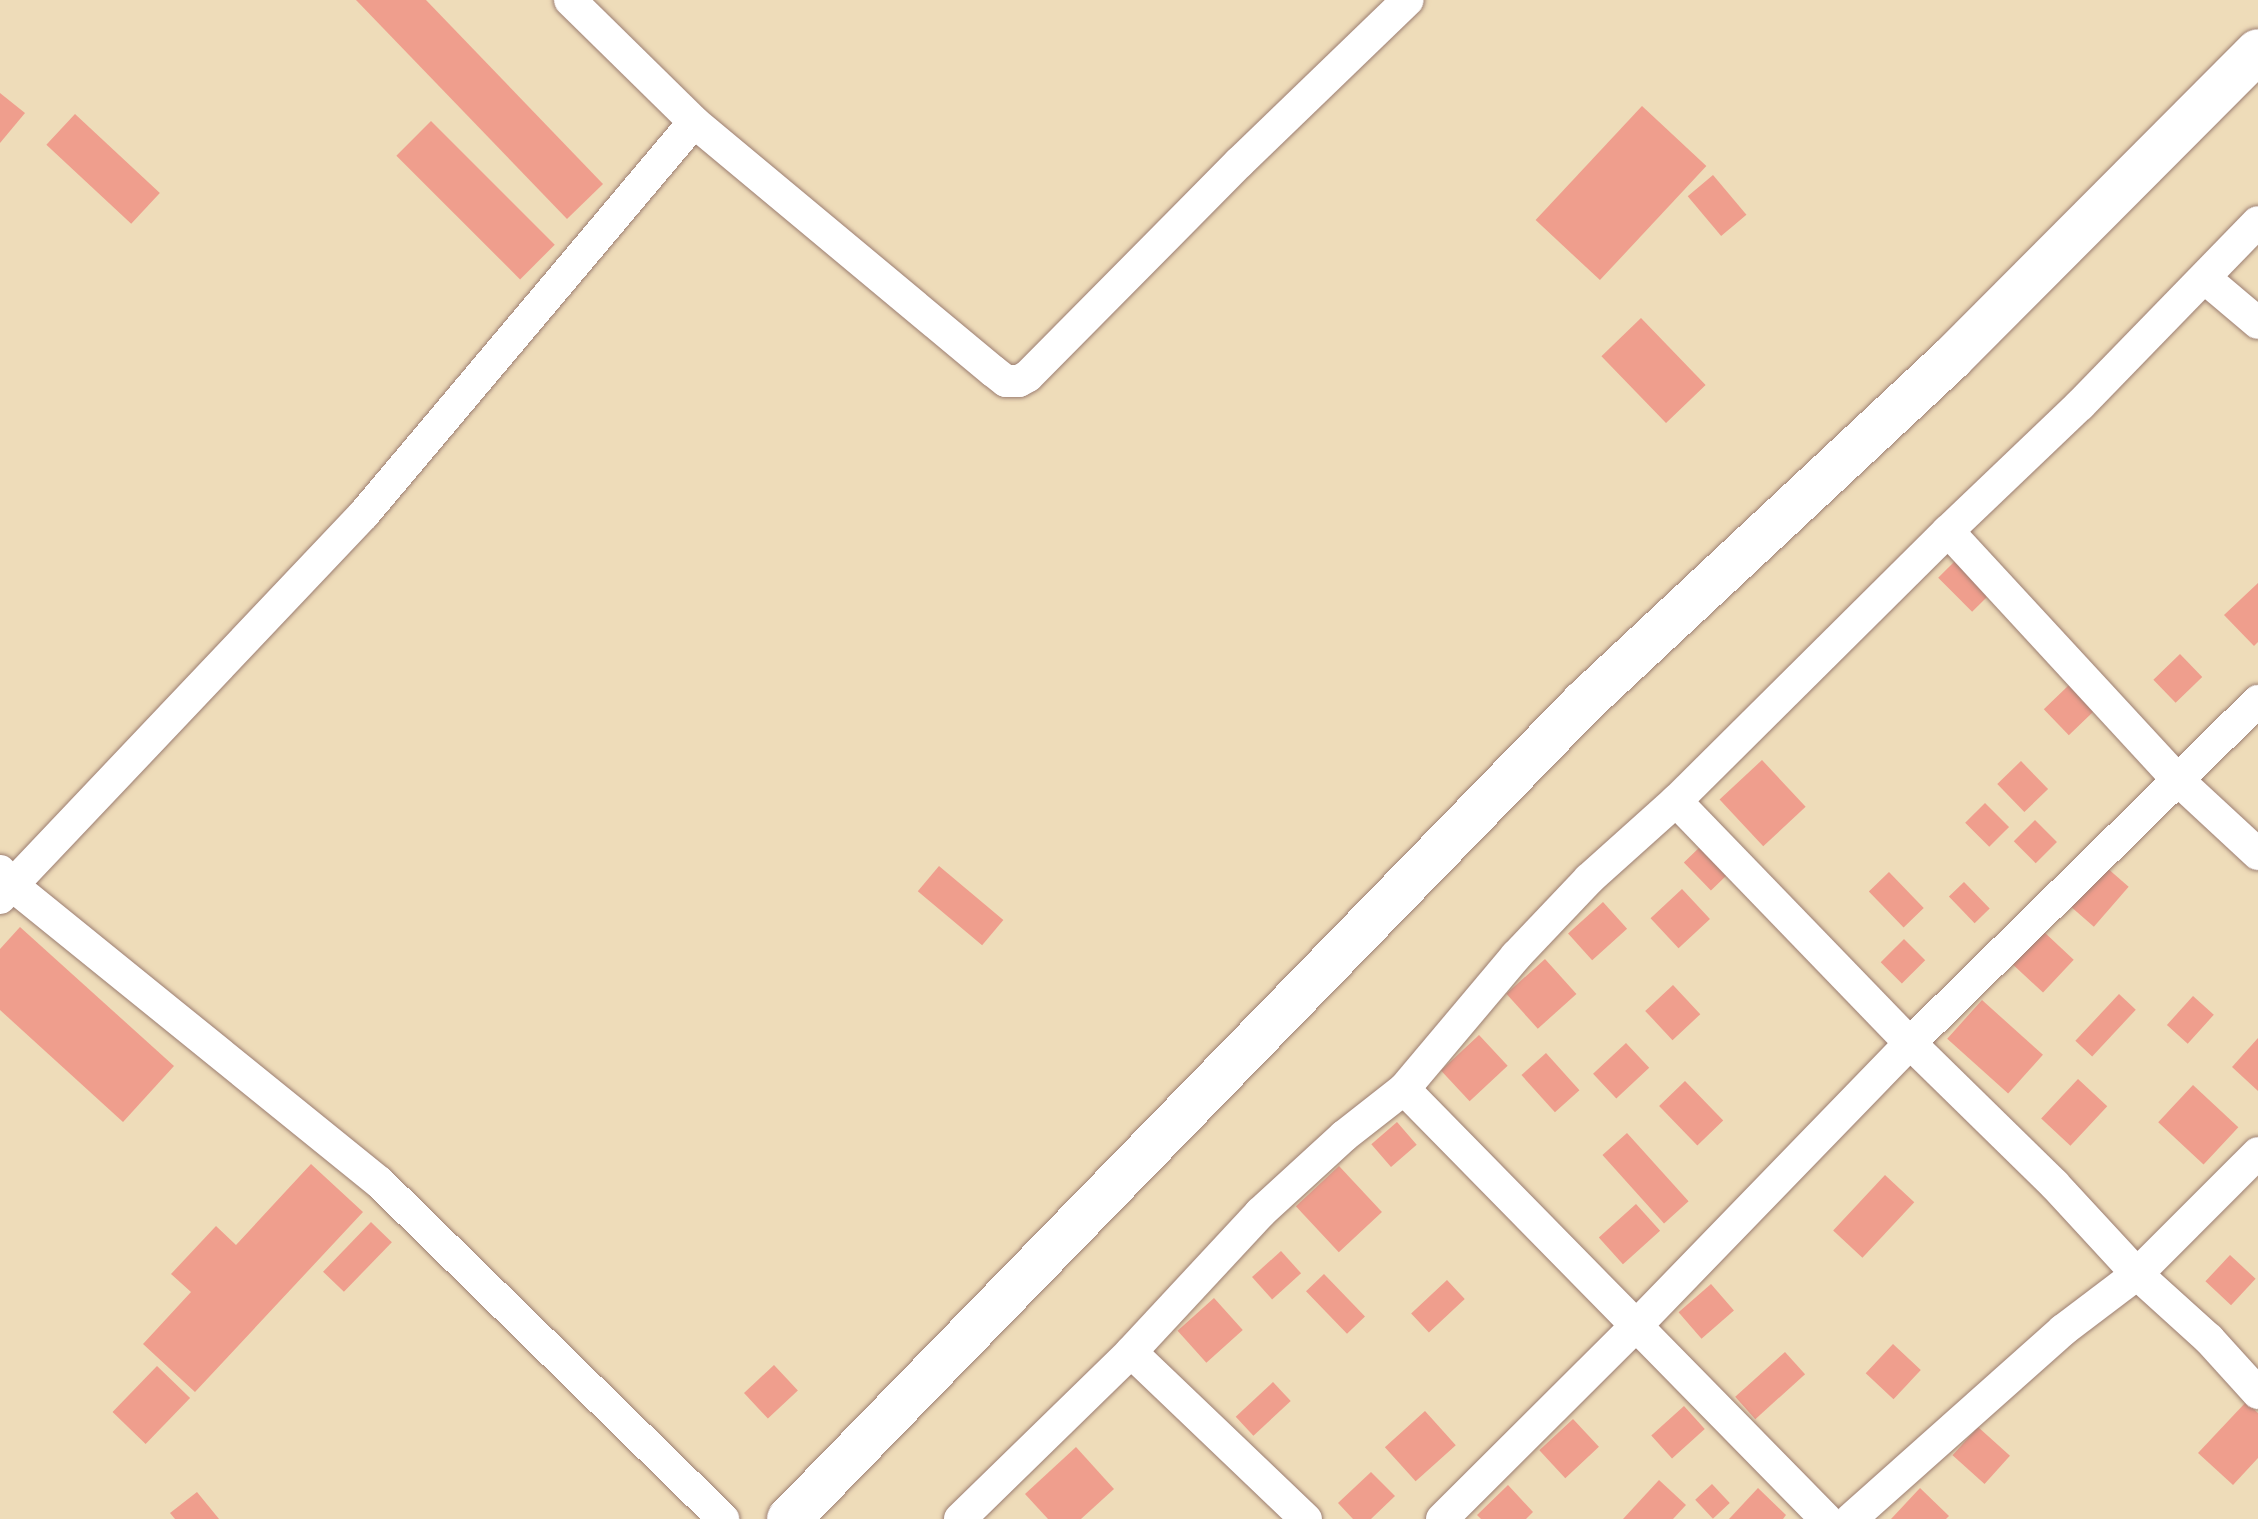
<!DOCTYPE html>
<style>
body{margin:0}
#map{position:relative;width:2258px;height:1519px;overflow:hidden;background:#eedcb9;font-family:"Libre Caslon Text",serif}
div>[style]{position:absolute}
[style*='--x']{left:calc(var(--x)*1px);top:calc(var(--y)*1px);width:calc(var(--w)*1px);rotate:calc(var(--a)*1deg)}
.building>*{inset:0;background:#ef9e8d;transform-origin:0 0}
.roads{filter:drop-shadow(0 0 2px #9c7e72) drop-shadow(0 0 2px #9c7e72)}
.street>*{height:32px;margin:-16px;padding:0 16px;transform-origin:16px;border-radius:16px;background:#fff}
.secondary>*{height:44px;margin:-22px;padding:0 22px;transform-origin:22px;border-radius:22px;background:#fff}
span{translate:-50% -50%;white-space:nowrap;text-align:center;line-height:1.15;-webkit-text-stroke:6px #fbf7ec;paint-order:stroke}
</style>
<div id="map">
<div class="building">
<i style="clip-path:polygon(356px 0,426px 0,603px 184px,567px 219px)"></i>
<i style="clip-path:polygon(0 93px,25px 113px,0 143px)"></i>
<i style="left:1642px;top:106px;width:88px;height:156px;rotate:43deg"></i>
<i style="left:75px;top:114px;width:116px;height:42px;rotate:43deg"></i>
<i style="left:431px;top:121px;width:175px;height:49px;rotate:45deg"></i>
<i style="left:1713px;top:175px;width:52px;height:33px;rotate:50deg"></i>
<i style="left:1641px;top:318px;width:93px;height:55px;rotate:46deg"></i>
<i style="left:1958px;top:558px;width:48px;height:28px;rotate:45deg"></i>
<i style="clip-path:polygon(2258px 583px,2258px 642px,2254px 646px,2224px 615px)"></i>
<i style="left:2180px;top:654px;width:32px;height:37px;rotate:46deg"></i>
<i style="left:2069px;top:685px;width:36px;height:35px;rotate:46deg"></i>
<i style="left:1762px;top:760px;width:64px;height:58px;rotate:47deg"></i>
<i style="left:2021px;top:761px;width:39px;height:33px;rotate:46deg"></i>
<i style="left:1985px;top:803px;width:34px;height:28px;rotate:45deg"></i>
<i style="left:2035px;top:820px;width:31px;height:30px;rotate:45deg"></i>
<i style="left:1704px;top:843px;width:39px;height:28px;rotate:46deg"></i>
<i style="left:939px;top:866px;width:84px;height:33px;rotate:40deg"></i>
<i style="left:2106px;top:867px;width:30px;height:53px;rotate:41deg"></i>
<i style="left:1889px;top:872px;width:50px;height:28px;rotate:46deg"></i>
<i style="left:1964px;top:882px;width:37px;height:21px;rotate:46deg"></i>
<i style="left:1682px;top:889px;width:41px;height:43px;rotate:47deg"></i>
<i style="left:1603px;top:902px;width:36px;height:47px;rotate:48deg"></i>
<i style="clip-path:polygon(20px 927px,174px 1066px,123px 1122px,0 1010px,0 949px)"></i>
<i style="left:2043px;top:931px;width:42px;height:45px;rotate:43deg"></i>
<i style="left:1904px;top:939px;width:30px;height:33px;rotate:45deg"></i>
<i style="left:1545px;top:959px;width:47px;height:52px;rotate:48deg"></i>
<i style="left:1673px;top:985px;width:40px;height:38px;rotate:47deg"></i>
<i style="left:2119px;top:994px;width:23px;height:64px;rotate:43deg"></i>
<i style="left:2193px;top:996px;width:28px;height:39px;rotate:42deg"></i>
<i style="left:1982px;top:1000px;width:82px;height:52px;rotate:42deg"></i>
<i style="left:1479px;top:1035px;width:42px;height:52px;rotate:47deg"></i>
<i style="clip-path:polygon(2258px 1038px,2258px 1091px,2232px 1067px)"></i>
<i style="left:1626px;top:1043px;width:34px;height:45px;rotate:47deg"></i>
<i style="left:1546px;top:1053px;width:50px;height:33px;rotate:48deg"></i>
<i style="left:2078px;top:1079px;width:40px;height:54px;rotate:43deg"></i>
<i style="left:1685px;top:1081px;width:55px;height:36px;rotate:46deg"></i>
<i style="left:2193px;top:1085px;width:62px;height:51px;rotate:43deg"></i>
<i style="left:1397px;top:1122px;width:30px;height:34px;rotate:49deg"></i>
<i style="left:1627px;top:1133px;width:92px;height:33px;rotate:48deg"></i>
<i style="clip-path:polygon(311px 1164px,363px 1212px,195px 1392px,143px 1344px,191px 1292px,171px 1274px,216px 1226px,236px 1245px)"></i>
<i style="left:1339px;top:1166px;width:63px;height:59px;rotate:47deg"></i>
<i style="left:1885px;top:1175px;width:40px;height:76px;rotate:43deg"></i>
<i style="left:1636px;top:1204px;width:36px;height:50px;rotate:48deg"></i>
<i style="left:371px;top:1222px;width:29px;height:69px;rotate:44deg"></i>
<i style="left:1281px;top:1251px;width:30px;height:39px;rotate:48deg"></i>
<i style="left:2230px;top:1255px;width:35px;height:36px;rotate:43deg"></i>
<i style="left:1324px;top:1274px;width:59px;height:25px;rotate:46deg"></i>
<i style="left:1447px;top:1280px;width:26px;height:49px;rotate:47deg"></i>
<i style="left:1711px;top:1284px;width:35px;height:43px;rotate:49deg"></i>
<i style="left:1214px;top:1298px;width:43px;height:49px;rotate:48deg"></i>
<i style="left:1893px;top:1344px;width:38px;height:40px;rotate:43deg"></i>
<i style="left:1785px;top:1352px;width:30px;height:67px;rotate:48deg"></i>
<i style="left:774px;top:1365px;width:35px;height:41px;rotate:47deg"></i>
<i style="left:157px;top:1366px;width:46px;height:64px;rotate:44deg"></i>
<i style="left:1273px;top:1382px;width:26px;height:51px;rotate:47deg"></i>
<i style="clip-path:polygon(2246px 1402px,2258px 1413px,2258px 1458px,2233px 1485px,2198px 1453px)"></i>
<i style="left:1684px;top:1406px;width:31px;height:44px;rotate:48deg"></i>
<i style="left:1425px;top:1411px;width:46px;height:54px;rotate:48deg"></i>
<i style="left:1573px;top:1419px;width:38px;height:46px;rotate:47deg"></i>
<i style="left:1978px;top:1427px;width:43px;height:38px;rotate:42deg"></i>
<i style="clip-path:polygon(1076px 1447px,1114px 1489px,1081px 1519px,1048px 1519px,1025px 1494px)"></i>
<i style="clip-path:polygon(1371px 1472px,1395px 1496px,1371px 1519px,1353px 1519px,1338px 1503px)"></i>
<i style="clip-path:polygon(1659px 1480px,1686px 1505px,1673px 1519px,1623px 1519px)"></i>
<i style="left:1712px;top:1484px;width:26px;height:23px;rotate:47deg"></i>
<i style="clip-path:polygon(1508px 1485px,1533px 1512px,1526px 1519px,1481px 1519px,1477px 1515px)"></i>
<i style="clip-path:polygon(1758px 1488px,1786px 1515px,1783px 1519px,1729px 1519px)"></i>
<i style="clip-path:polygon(1920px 1488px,1949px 1516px,1946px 1519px,1891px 1519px)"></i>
<i style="clip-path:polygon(197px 1492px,219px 1519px,175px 1519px,170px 1513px)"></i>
</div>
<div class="roads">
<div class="street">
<i style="--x:570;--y:0;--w:174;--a:44.5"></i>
<i style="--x:694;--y:122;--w:389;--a:39.8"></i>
<i style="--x:993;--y:371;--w:16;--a:38"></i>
<i style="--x:1006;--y:381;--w:13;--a:0"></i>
<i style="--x:1019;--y:381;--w:10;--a:-29"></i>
<i style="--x:1028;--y:376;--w:301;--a:-45.3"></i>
<i style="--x:1240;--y:162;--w:233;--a:-44"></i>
<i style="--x:2206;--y:279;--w:68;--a:40.2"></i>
<i style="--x:1948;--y:531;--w:339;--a:47.3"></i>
<i style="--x:2178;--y:780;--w:109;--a:42.8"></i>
<i style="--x:1676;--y:801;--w:337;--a:46"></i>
<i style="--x:1910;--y:1043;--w:202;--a:44.4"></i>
<i style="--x:2054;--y:1184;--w:122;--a:47.3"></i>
<i style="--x:2137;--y:1274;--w:97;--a:42.1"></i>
<i style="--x:2209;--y:1339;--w:73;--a:47.8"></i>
<i style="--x:0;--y:871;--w:18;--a:49"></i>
<i style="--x:12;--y:885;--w:472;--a:39"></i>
<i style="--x:379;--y:1182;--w:482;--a:44.4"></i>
<i style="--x:0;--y:898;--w:529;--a:-46.53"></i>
<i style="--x:364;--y:514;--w:512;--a:-49.91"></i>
<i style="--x:1404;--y:1089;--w:602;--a:45.54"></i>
<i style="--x:1131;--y:1352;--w:242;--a:43.7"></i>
<i style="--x:960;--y:1519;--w:239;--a:-44.3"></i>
<i style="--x:1131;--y:1352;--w:190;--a:-47.1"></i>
<i style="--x:1260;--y:1213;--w:114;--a:-42.5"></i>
<i style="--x:1344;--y:1136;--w:76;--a:-38.1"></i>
<i style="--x:1404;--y:1089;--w:174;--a:-49.9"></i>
<i style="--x:1516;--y:956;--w:106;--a:-46.5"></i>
<i style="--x:1589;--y:879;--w:117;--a:-41.9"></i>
<i style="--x:1676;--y:801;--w:383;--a:-44.8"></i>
<i style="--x:1948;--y:531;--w:182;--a:-43.7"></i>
<i style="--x:2080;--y:405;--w:255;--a:-45.8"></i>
<i style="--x:1442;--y:1519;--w:271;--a:-44.9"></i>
<i style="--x:1634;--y:1328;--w:397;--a:-45.9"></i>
<i style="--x:1910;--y:1043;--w:488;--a:-44.5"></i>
<i style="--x:1851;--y:1519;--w:284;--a:-41.7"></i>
<i style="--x:2063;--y:1330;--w:93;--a:-37.1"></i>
<i style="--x:2137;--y:1274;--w:171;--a:-45"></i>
</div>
<div class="secondary">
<i style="--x:789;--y:1519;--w:1139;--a:-45.78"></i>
<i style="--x:1583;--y:703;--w:505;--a:-43.07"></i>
<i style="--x:1952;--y:358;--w:433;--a:-45.1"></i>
</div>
</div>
</div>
